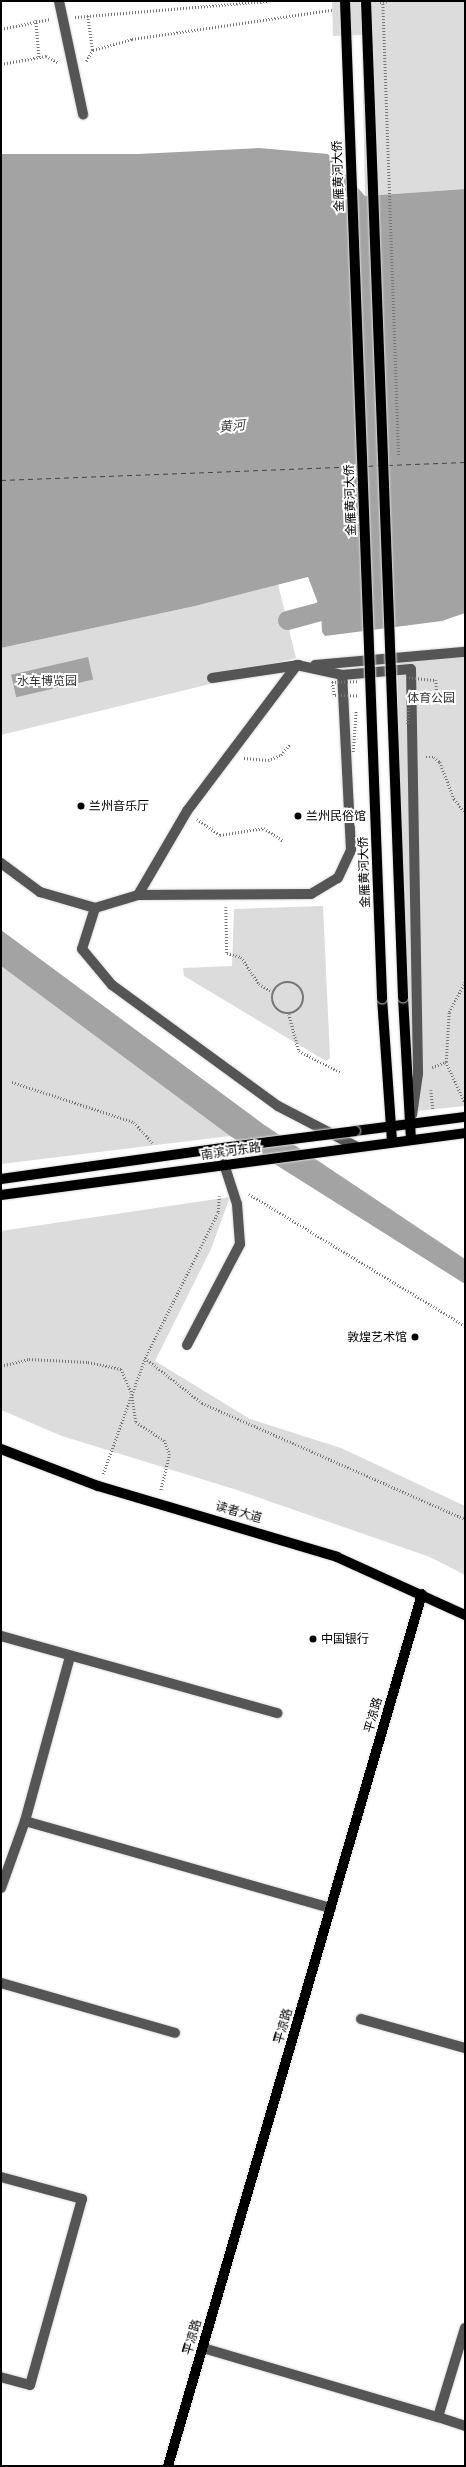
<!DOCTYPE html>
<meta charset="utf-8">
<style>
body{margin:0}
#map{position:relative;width:466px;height:2467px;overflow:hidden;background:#fff;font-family:Manrope,"Noto Sans SC",sans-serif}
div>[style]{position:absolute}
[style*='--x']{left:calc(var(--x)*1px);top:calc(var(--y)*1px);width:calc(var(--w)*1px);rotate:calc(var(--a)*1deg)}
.green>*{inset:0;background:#dcdcdc}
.water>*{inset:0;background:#a3a3a3;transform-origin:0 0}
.canal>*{height:19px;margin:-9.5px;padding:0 9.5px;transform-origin:9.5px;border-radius:9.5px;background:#a3a3a3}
.ferry>*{height:1px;margin-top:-0.5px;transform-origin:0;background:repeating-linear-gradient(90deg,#444 0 5px,transparent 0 9px)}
.path>*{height:2.5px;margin-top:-1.25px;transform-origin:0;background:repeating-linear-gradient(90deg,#777 0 1px,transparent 0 3px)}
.path>.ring{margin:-1.25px;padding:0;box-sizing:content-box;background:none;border:2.5px solid #777;border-radius:50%}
.roads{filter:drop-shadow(0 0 1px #dbdbdb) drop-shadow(0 0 1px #dbdbdb)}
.minor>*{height:10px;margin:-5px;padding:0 5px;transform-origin:5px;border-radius:5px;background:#555}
.major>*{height:10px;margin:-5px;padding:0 5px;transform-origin:5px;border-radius:5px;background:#000}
.path-bridge>*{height:2.5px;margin-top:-1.25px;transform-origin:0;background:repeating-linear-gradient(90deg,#777 0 1px,transparent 0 3px)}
.bridges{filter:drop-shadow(0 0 1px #dbdbdb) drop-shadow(0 0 1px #dbdbdb)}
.minor-bridge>*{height:10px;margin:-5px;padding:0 5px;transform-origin:5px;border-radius:5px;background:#555}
.major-bridge>*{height:10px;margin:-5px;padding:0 5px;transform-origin:5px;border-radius:5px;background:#000}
.dots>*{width:11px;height:11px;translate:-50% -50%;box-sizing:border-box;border:2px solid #fff;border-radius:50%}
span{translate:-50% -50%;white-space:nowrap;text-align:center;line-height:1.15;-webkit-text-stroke:4px #fff;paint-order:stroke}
.street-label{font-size:12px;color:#000}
.park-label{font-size:12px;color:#333}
.poi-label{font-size:12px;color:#000}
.left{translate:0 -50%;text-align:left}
.right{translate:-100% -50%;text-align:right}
.water-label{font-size:13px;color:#444;font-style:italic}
.frame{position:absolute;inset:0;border:2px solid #000;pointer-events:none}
</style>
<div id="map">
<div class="green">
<i style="clip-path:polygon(332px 1px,360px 1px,362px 31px,362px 1px,465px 1px,465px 189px,365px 196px,362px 35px,333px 36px)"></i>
<i style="clip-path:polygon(278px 584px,296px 658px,213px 678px,214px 683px,1px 735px,1px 648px,195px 606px)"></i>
<i style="clip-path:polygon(465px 646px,465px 1106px,407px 1112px,397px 659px)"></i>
<i style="clip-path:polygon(323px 906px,330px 1058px,326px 1061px,184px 976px,183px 968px,232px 966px,234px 909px)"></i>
<i style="clip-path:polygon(1px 966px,230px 1136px,1px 1164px)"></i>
<i style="clip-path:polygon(230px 1197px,211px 1249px,155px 1361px,250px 1419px,341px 1448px,465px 1506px,465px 1575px,430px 1557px,237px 1490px,62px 1436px,1px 1410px,1px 1231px)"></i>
</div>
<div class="water">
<i style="clip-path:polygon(259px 148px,328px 154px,365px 196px,465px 189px,465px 613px,442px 621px,325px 636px,322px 632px,321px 611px,308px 577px,195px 606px,1px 648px,1px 154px,138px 154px)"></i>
<i style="left:88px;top:657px;width:23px;height:79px;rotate:77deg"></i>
<i style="clip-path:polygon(1px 930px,263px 1124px,465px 1259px,465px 1284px,230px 1136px,1px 966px)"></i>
</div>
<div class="canal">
<i style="--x:287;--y:620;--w:35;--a:-15"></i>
<i style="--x:321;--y:611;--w:25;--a:-48"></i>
</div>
<div class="ferry">
<i style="--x:388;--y:465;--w:77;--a:-2.2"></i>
<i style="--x:368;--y:466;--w:10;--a:-6"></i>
<i style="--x:1;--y:480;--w:357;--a:-2.2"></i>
</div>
<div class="path">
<i style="--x:380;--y:2;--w:9;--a:-6"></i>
<i style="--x:88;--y:16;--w:34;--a:82"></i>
<i style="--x:75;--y:17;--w:194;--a:-4.7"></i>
<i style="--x:36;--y:20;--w:37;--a:85"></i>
<i style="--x:1;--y:29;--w:50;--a:-11.5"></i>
<i style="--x:86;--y:61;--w:13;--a:-58"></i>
<i style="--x:93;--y:50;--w:41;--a:-15.8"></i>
<i style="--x:132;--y:39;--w:202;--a:-8.3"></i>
<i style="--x:1;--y:64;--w:46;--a:-10.1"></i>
<i style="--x:46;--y:56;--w:15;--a:28"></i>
<i style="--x:426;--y:757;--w:8;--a:0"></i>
<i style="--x:434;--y:757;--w:8;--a:40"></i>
<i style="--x:440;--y:762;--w:40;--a:69"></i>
<i style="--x:454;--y:799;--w:17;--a:50"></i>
<i style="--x:244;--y:758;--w:24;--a:5"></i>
<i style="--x:268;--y:760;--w:14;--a:-21"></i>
<i style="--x:281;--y:755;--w:14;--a:-51"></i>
<i style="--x:197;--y:819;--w:28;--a:35"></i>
<i style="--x:220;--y:835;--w:45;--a:-9"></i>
<i style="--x:264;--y:828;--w:23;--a:34"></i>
<i style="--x:226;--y:907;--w:46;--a:88.8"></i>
<i style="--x:227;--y:953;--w:15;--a:16"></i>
<i style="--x:241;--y:957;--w:32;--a:56"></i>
<i style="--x:259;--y:984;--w:16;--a:30"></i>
<i class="ring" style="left:272px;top:982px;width:29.5px;height:29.5px"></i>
<i style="--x:289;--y:1014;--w:38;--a:75"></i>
<i style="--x:299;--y:1051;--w:46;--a:27.1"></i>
<i style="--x:446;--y:1062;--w:45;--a:65.1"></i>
<i style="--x:432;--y:1067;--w:15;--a:-20"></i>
<i style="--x:446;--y:1062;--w:50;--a:-86.6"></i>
<i style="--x:449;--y:1012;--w:34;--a:-62"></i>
<i style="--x:12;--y:1082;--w:128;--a:18.2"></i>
<i style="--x:134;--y:1122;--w:28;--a:48"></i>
<i style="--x:431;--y:1090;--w:19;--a:84"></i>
<i style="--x:249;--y:1194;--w:253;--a:31.4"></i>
<i style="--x:145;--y:1358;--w:73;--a:38.3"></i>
<i style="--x:202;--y:1403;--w:287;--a:23.8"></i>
<i style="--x:1;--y:1366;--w:29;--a:-14"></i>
<i style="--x:29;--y:1359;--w:59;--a:2.9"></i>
<i style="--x:88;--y:1362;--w:34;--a:12"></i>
<i style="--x:121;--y:1369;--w:27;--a:66"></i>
<i style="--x:132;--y:1394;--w:28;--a:82"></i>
<i style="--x:136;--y:1422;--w:33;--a:33"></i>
<i style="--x:164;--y:1440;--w:15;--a:67"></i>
<i style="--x:170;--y:1454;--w:38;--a:104"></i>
<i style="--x:103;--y:1474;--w:123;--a:-70.1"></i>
<i style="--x:145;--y:1358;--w:163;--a:-63.4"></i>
<i style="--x:218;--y:1212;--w:16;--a:-86"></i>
</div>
<div class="roads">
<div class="minor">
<i style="--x:315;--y:665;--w:151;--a:-5"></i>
<i style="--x:212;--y:678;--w:88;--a:-8.5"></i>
<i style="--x:1;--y:863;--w:49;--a:36.6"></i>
<i style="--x:40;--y:892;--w:57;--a:16.2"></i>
<i style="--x:95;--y:908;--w:45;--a:-16.8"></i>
<i style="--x:138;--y:895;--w:97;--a:-59.7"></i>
<i style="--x:187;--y:811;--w:183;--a:-53"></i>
<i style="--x:297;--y:665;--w:46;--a:12.5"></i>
<i style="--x:342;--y:675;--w:69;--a:-5"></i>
<i style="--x:411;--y:669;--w:405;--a:89"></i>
<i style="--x:418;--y:1074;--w:41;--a:98.3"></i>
<i style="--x:138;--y:895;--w:173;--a:-0.3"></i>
<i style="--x:311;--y:894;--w:31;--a:-31"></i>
<i style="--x:338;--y:878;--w:31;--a:-65"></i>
<i style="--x:351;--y:850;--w:175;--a:-92.9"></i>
<i style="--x:95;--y:908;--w:43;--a:107.6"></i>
<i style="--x:82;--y:949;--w:47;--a:50.2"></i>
<i style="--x:112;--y:985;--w:205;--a:36.1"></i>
<i style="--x:278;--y:1106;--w:89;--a:27.4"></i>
<i style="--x:187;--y:1345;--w:114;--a:-62.3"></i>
<i style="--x:240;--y:1244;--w:40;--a:-94.3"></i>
<i style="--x:237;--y:1204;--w:42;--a:-108"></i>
<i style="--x:1;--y:1636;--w:287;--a:15.6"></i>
<i style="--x:25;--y:1821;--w:318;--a:15.9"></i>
<i style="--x:1;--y:1888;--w:71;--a:-70.3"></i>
<i style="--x:25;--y:1821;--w:170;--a:-74.7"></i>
<i style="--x:1;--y:1983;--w:181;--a:16"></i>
<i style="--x:361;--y:2019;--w:108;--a:15.6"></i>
<i style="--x:1;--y:2177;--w:84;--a:15.2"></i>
<i style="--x:82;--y:2199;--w:193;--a:105.6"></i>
<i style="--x:30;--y:2385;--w:30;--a:-165"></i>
<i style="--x:465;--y:2328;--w:93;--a:106.9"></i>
<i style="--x:438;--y:2417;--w:28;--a:18"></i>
<i style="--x:203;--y:2348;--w:245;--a:16.4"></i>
</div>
<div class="major">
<i style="--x:403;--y:997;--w:143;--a:86.8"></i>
<i style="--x:382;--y:998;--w:144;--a:86"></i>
<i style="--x:355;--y:1131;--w:111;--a:-7.3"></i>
<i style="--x:1;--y:1179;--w:238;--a:-8"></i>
<i style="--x:1;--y:1195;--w:468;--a:-7.6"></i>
<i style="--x:1;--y:1449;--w:104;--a:20.9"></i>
<i style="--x:98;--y:1486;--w:249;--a:16.5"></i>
<i style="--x:337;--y:1557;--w:141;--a:24.4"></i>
<i style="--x:168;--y:2466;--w:908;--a:-73.76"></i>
</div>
</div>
<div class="path-bridge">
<i style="--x:383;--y:1;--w:455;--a:88"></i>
<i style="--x:406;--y:677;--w:30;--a:6"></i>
<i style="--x:436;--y:680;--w:14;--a:86"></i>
<i style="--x:437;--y:694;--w:27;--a:-178"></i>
<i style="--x:410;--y:693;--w:31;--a:94"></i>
<i style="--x:357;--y:696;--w:23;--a:-178"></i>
<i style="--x:334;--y:695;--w:13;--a:-99"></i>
<i style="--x:332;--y:682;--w:25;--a:-2"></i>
<i style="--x:353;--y:752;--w:42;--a:-85.9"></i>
</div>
<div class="bridges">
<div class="minor-bridge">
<i style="--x:59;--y:1;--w:116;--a:78"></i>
</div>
<div class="major-bridge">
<i style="--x:345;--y:1;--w:998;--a:87.87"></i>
<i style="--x:366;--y:1;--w:997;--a:87.87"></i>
<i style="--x:237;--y:1146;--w:119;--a:-7.2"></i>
</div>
</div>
<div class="dots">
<i style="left:81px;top:806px;background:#000"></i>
<i style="left:298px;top:816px;background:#000"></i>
<i style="left:415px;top:1337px;background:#000"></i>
<i style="left:313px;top:1639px;background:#000"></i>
</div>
<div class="street-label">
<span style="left:338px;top:176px;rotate:-92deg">金雁黄河大侨</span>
<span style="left:350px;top:500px;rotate:-92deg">金雁黄河大侨</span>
<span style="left:364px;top:872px;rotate:-92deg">金雁黄河大侨</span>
<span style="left:231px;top:1151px;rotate:-8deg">南滨河东路</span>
<span style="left:239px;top:1512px;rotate:16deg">读者大道</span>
<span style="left:373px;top:1715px;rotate:-74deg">平凉路</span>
<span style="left:283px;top:2026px;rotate:-74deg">平凉路</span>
<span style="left:192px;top:2337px;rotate:-74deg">平凉路</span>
</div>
<div class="park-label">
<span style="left:47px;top:681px">水车博览园</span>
<span style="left:431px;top:698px">体育公园</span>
</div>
<div class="poi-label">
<span class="left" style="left:89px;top:806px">兰州音乐厅</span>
<span class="left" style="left:306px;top:816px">兰州民俗馆</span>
<span class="right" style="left:407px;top:1337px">敦煌艺术馆</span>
<span class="left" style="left:321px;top:1639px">中国银行</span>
</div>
<div class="water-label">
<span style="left:232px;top:426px;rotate:-6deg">黄河</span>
</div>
<div class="frame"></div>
</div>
